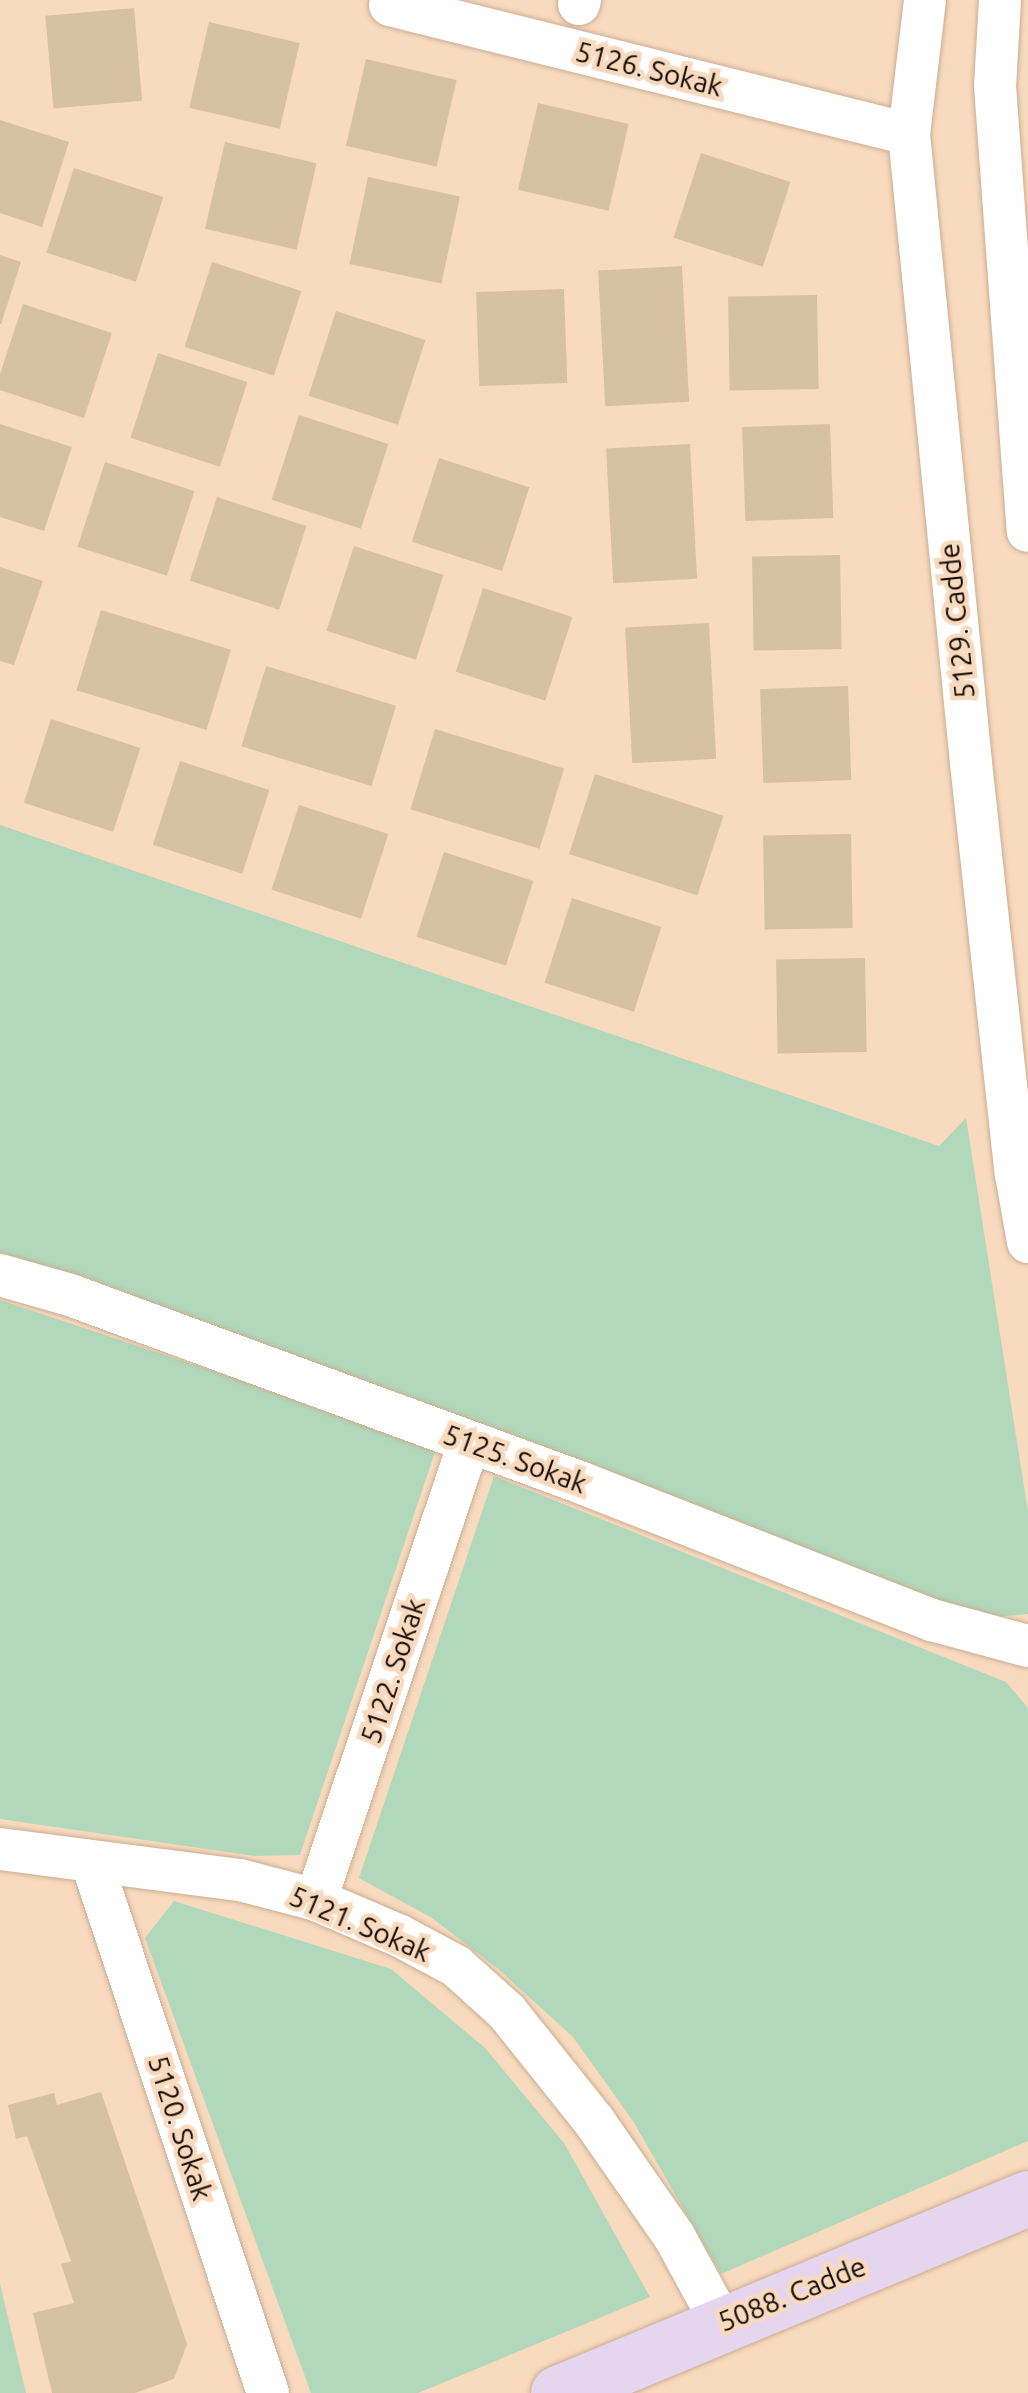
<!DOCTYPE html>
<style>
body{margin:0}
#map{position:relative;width:1028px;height:2393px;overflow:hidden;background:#f8dabe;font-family:Ubuntu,sans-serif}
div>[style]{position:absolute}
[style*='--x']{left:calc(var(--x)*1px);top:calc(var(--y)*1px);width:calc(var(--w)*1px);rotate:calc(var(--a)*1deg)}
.green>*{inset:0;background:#b1d8bb}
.building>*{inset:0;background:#d6c2a1;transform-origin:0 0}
.roads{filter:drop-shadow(0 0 2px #caad93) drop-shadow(0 0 2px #caad93)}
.street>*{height:42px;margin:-21px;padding:0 21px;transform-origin:21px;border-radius:21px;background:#fff}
.secondary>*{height:55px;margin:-27.5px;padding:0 27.5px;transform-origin:27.5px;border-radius:27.5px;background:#e6d5ef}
span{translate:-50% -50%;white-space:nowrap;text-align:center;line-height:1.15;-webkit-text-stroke:9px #f8dabe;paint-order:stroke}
.street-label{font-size:28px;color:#140a03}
</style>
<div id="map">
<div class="green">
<i style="clip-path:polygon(0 825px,939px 1146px,966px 1118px,1028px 1512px,1028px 1614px,973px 1619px,83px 1276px,0 1255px)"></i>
<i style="clip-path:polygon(0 1300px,437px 1446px,300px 1855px,255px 1856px,0 1819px)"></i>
<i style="clip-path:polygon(494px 1476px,1006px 1682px,1028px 1708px,1028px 2141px,721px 2274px,633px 2121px,573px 2037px,497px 1968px,432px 1918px,359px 1878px)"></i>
<i style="clip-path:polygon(174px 1901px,391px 1969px,485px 2048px,564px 2143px,650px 2297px,418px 2393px,311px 2393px,145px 1938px)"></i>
<i style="clip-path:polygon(0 2284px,26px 2393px,0 2393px)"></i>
</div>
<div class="building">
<i style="left:134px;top:8px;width:93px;height:89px;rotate:85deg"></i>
<i style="left:209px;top:22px;width:93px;height:88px;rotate:13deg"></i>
<i style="left:366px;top:59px;width:93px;height:89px;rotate:13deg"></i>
<i style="left:538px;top:103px;width:93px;height:89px;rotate:13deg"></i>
<i style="clip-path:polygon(0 120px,69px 142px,42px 227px,0 213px)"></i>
<i style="left:225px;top:142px;width:94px;height:89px;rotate:13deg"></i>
<i style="left:701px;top:153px;width:94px;height:89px;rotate:18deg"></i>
<i style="left:74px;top:168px;width:94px;height:89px;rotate:18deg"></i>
<i style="left:368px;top:177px;width:94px;height:89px;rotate:12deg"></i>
<i style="clip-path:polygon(0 255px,21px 262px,1px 324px,0 324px)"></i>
<i style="left:212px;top:262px;width:94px;height:89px;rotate:18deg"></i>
<i style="left:682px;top:266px;width:136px;height:84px;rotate:87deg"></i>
<i style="left:564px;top:289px;width:94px;height:88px;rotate:88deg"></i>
<i style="left:817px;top:295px;width:94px;height:89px;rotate:89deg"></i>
<i style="clip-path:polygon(23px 304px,112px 333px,84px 418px,0 390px,0 374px)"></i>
<i style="left:336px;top:311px;width:94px;height:89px;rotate:18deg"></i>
<i style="left:158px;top:353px;width:94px;height:89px;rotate:18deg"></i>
<i style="left:299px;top:415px;width:94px;height:89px;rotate:18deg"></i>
<i style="clip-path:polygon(0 424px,72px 447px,44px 531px,0 517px)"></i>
<i style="left:830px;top:424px;width:94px;height:88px;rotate:88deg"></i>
<i style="left:690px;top:444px;width:135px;height:84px;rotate:87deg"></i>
<i style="left:439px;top:458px;width:95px;height:88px;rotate:18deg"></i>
<i style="left:105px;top:462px;width:94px;height:89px;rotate:18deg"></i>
<i style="left:217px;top:497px;width:94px;height:88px;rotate:18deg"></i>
<i style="left:354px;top:546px;width:94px;height:89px;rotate:18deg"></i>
<i style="left:840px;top:555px;width:94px;height:88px;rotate:89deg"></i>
<i style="clip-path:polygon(0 567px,43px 581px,14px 665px,0 661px)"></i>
<i style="left:483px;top:588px;width:94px;height:88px;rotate:18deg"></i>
<i style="left:101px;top:610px;width:136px;height:84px;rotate:17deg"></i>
<i style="left:709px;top:623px;width:136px;height:84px;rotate:87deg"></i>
<i style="left:266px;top:666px;width:136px;height:84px;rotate:17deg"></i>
<i style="left:848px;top:686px;width:94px;height:88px;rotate:88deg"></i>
<i style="left:51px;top:719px;width:94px;height:88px;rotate:18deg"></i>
<i style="left:435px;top:729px;width:135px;height:84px;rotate:17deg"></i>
<i style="left:180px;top:761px;width:94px;height:88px;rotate:18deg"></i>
<i style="left:595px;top:774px;width:135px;height:84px;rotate:18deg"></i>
<i style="left:299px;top:805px;width:94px;height:89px;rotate:18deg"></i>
<i style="left:851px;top:834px;width:94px;height:88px;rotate:89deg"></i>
<i style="left:444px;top:852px;width:94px;height:89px;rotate:18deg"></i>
<i style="left:572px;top:898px;width:94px;height:89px;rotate:18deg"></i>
<i style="left:865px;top:958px;width:94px;height:89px;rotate:89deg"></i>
<i style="clip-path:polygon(101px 2092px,187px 2344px,174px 2379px,135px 2393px,52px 2393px,33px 2313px,74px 2303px,61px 2264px,71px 2261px,27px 2136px,16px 2139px,8px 2105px,54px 2093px,57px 2105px)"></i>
</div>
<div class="roads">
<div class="street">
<i style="--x:925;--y:0;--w:135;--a:96.8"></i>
<i style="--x:909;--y:134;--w:632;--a:84.37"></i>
<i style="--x:971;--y:763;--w:413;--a:83.8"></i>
<i style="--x:1016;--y:1174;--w:69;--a:80"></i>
<i style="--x:1000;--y:0;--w:86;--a:93.3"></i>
<i style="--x:995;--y:86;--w:446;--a:85.8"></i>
<i style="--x:579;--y:4;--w:4;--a:-76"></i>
<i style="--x:390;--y:5;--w:535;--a:13.96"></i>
<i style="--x:0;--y:1275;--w:73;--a:15.9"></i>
<i style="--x:70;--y:1295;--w:545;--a:20.16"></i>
<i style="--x:582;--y:1483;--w:376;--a:21.4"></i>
<i style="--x:932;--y:1620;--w:99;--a:15.2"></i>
<i style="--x:0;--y:1849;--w:242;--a:7.4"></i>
<i style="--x:240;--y:1880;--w:79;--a:14.7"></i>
<i style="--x:316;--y:1900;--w:91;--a:23.2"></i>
<i style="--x:400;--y:1936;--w:64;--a:28.2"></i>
<i style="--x:456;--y:1966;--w:69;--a:42"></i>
<i style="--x:507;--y:2012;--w:139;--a:51.4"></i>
<i style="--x:594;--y:2121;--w:140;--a:55.2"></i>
<i style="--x:674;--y:2236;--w:98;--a:61.3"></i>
<i style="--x:92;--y:1863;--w:558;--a:71.63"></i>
<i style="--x:316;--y:1900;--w:483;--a:-71.5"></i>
</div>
<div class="secondary">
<i style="--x:558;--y:2393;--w:509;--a:-22.53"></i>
</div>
</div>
<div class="street-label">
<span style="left:649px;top:69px;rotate:14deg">5126. Sokak</span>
<span style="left:957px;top:621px;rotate:-96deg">5129. Cadde</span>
<span style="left:515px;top:1459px;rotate:20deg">5125. Sokak</span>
<span style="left:393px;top:1671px;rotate:-72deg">5122. Sokak</span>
<span style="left:360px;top:1924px;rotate:23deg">5121. Sokak</span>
<span style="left:180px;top:2128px;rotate:72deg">5120. Sokak</span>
<span style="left:792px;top:2294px;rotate:-22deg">5088. Cadde</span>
</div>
</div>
